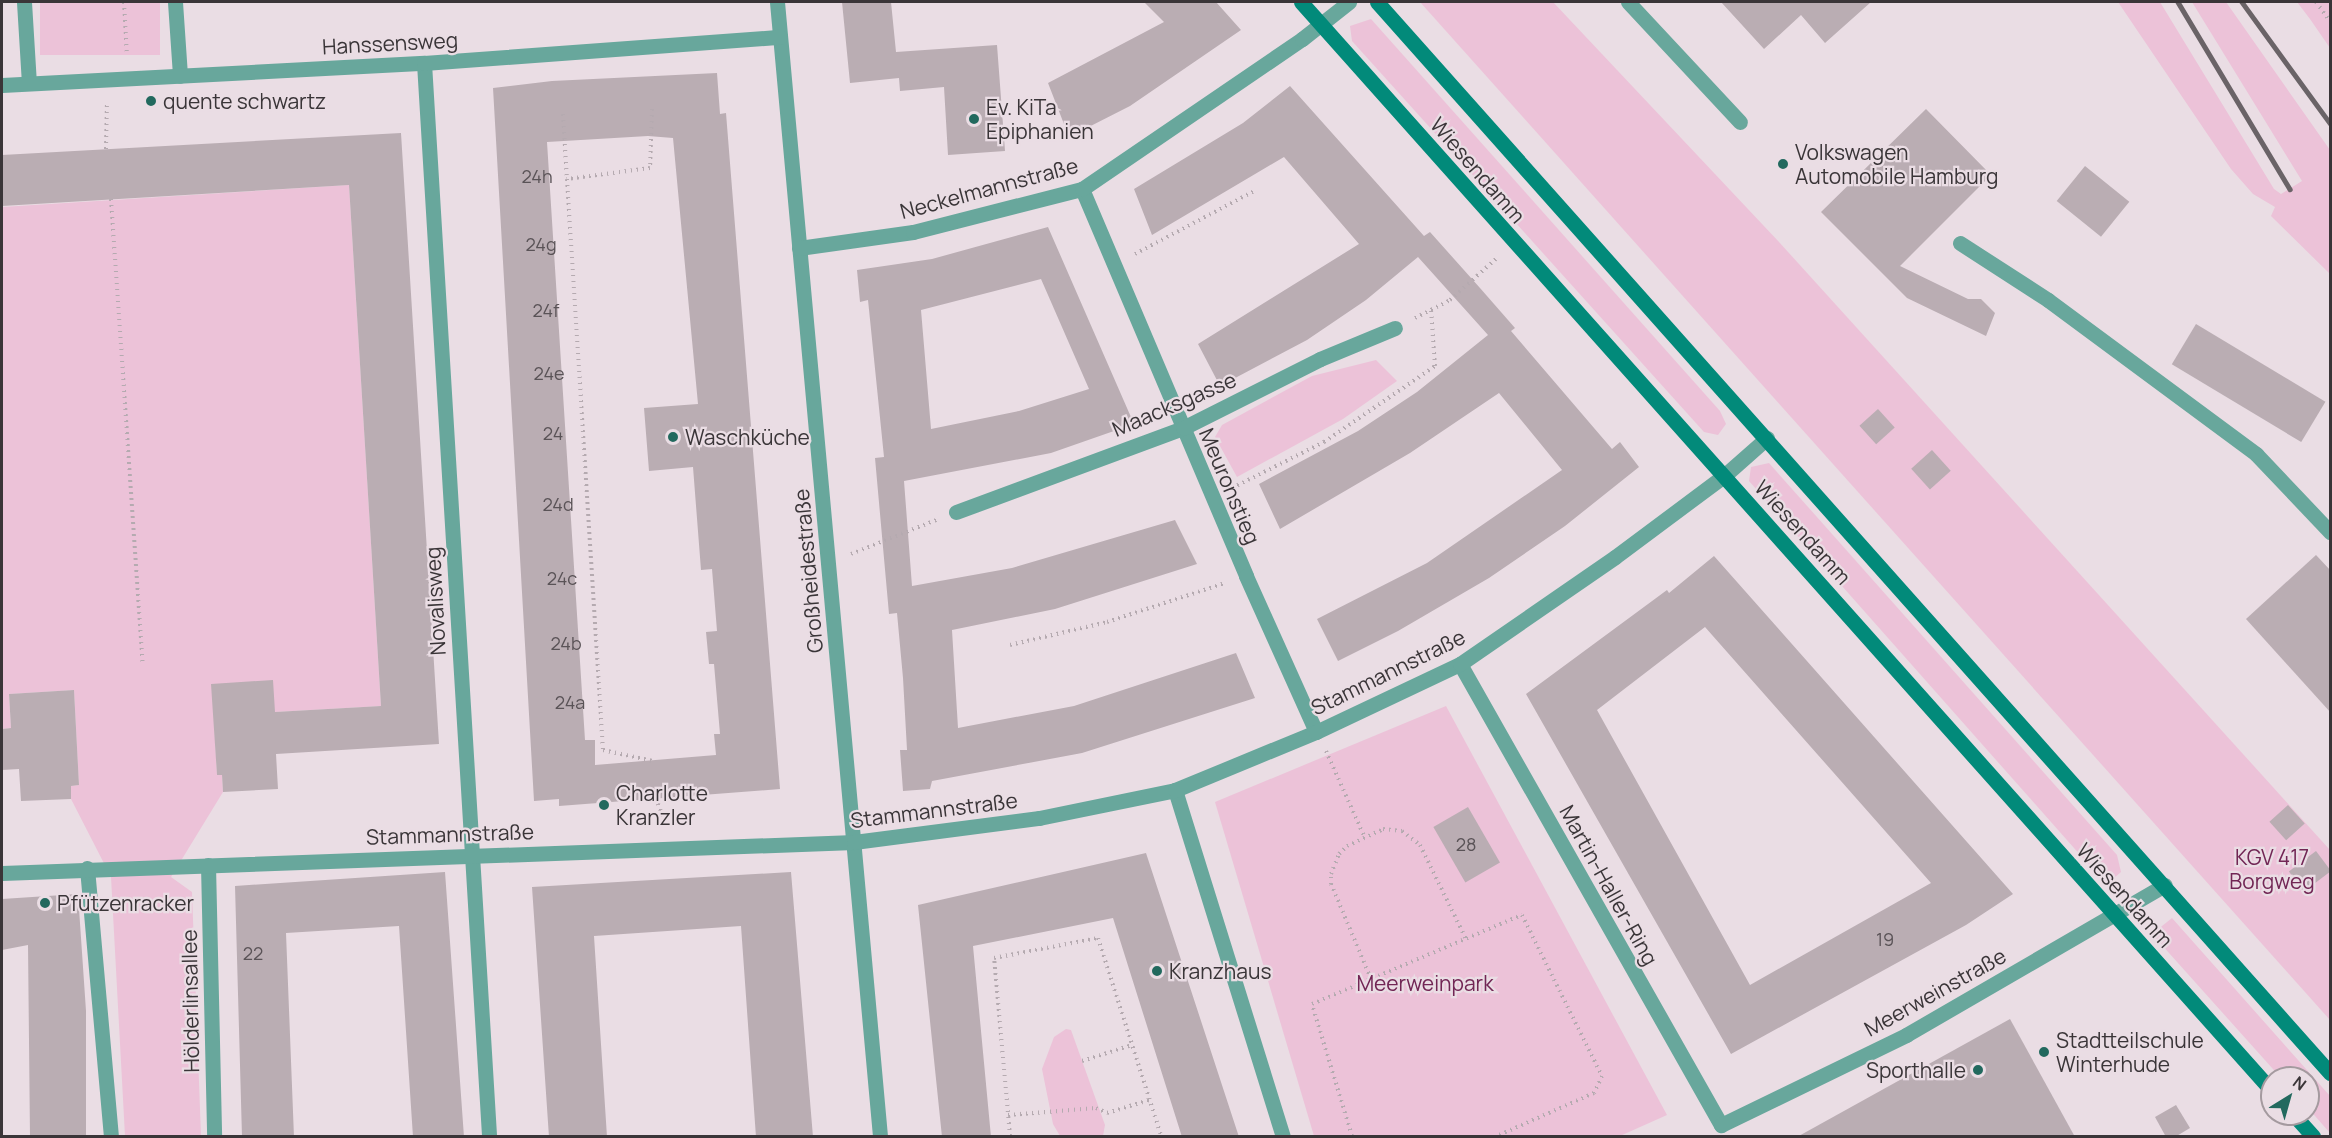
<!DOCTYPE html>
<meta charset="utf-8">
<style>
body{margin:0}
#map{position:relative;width:2332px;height:1138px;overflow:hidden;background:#eadde4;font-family:Manrope,sans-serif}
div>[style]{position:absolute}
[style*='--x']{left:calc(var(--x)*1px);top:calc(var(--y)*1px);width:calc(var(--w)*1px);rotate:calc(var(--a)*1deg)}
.green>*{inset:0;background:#ecc2d8;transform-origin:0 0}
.building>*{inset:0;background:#baadb3;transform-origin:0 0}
.path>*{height:4px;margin-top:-2px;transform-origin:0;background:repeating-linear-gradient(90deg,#b5aab0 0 1.5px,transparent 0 6px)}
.lane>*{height:15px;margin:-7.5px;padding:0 7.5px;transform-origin:7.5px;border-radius:7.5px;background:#68a79c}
.street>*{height:15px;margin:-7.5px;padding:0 7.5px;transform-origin:7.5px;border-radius:7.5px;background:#68a79c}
.secondary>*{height:15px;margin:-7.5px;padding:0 7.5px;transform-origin:7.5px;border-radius:7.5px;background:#028a7a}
.rail>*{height:4.5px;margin:-2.25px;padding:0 2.25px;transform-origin:2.25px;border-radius:2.25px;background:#6a6367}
.dots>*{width:16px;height:16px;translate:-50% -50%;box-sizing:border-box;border:3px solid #eadde4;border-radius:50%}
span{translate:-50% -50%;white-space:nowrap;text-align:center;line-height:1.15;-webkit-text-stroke:4.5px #eadde4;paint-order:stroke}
.number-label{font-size:18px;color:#5a5357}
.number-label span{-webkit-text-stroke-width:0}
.street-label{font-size:21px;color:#3a3538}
.poi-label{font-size:21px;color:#3a3538}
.left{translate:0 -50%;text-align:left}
.right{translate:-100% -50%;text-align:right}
.park-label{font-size:21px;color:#722655}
.frame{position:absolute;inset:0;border:3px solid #3a3538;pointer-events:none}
.north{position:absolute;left:2260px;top:1066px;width:60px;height:60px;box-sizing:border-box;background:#eadde4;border:2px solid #a49a9f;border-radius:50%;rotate:37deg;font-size:16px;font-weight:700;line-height:24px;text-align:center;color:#3a3538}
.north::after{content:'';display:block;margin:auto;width:21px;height:27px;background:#22695e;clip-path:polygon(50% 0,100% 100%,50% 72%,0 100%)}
</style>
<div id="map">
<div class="green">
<i style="left:40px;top:2px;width:120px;height:53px"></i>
<i style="clip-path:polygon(1420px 2px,1553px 2px,1779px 242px,2330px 850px,2330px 1020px)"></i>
<i style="clip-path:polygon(2118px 2px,2160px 2px,2274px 189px,2281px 194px,2302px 181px,2192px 2px,2226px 2px,2330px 150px,2330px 274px,2271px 216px,2275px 207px,2253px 194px,2231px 169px)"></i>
<i style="clip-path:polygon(2297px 2px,2330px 2px,2330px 48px,2310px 19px)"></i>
<i style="clip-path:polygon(1371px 19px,1720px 411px,1726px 424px,1718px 435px,1704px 432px,1352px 41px,1350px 26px)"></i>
<i style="clip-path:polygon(349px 185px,381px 706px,275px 712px,212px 684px,217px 775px,222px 775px,223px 792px,171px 877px,192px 892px,201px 1136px,125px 1136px,111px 877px,71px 799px,71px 786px,79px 785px,74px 690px,9px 694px,11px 728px,2px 729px,2px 207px)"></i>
<i style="clip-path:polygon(1376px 360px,1397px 381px,1343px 419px,1237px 477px,1215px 437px,1222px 425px,1312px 376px)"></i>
<i style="clip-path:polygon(1769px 463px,2117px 855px,2121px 872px,2113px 879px,2097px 874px,1749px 481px,1751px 467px)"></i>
<i style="clip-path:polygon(1446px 706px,1667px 1115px,1620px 1136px,1314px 1136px,1215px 802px)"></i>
<i style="clip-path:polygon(2172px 918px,2330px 1096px,2330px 1133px,2308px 1108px,2308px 1078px,2281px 1078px,2152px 934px)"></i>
<i style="clip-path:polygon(1066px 1029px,1071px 1030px,1105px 1125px,1103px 1136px,1060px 1136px,1053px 1124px,1042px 1069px,1054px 1037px)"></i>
</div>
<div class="building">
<i style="clip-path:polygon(842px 2px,891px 2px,896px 52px,997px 45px,1005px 151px,948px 155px,944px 87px,900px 91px,899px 78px,850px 83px)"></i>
<i style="clip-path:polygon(1144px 2px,1216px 2px,1241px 30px,1130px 106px,1069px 137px,1048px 83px,1164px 22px)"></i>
<i style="clip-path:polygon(1721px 2px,1871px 2px,1825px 43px,1801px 15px,1764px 49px)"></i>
<i style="clip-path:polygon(evenodd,717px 73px,720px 114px,726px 113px,780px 789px,559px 806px,559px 799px,534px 801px,493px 88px,552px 81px,717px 73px,648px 136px,673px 138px,698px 404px,644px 408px,649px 471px,693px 467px,701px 570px,712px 569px,717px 631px,706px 632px,709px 664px,714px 664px,720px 734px,714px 734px,716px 755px,595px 765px,595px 740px,585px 740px,547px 142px,648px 136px)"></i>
<i style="clip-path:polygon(1290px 86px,1424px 236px,1430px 232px,1480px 288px,1515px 328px,1511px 331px,1612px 449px,1620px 442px,1639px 467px,1565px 526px,1489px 578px,1398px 631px,1338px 661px,1317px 619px,1427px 563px,1562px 470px,1499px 393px,1410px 453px,1280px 529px,1259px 484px,1358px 431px,1417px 392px,1488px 335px,1418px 257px,1366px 300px,1307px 340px,1220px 386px,1198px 344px,1359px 244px,1284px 157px,1152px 235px,1134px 189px,1243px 123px)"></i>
<i style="clip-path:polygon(1926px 109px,1991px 175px,1900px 266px,1968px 299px,1981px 299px,1995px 313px,1986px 336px,1907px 298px,1821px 212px)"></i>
<i style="clip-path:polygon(401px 133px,439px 744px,276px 754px,278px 789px,223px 792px,222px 775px,217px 775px,211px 684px,273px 680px,275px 712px,381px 706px,349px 185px,2px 206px,2px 155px)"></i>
<i style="left:2085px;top:166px;width:57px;height:45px;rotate:39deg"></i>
<i style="clip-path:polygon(evenodd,1048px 227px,1134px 424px,1051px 453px,904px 481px,912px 586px,1012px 568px,1175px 520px,1197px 564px,1055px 609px,952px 630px,958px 728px,1074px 706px,1236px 653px,1255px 698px,1082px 753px,932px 781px,930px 789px,903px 791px,900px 750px,907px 750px,903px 678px,897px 613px,889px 614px,875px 458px,884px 457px,868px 300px,860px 302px,857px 270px,932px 259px,1048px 227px,1041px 279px,1089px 389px,1019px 411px,931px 429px,921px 310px,1041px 279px)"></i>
<i style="left:2196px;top:324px;width:151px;height:47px;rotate:31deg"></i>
<i style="left:1878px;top:409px;width:25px;height:25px;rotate:48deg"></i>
<i style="left:1932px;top:450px;width:28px;height:28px;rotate:48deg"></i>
<i style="clip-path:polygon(2316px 555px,2331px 571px,2331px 713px,2246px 619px)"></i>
<i style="clip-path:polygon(evenodd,1714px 556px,2013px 894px,1966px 925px,1731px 1054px,1526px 694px,1667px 590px,1669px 593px,1714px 556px,1705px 627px,1931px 883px,1750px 985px,1597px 710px,1705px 627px)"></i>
<i style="clip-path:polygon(74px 690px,79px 785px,71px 786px,71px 799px,21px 801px,19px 769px,2px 770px,2px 729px,11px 728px,9px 694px)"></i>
<i style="left:2288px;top:805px;width:25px;height:25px;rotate:48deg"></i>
<i style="left:1468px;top:807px;width:64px;height:40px;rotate:60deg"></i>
<i style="left:2316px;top:851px;width:25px;height:34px;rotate:53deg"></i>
<i style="clip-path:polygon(1146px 853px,1239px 1137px,1182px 1137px,1113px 918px,973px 946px,991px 1137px,942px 1137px,918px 905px)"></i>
<i style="clip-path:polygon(445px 872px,464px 1137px,413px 1137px,399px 926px,286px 933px,294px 1137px,242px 1137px,235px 886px)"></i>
<i style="clip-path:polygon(791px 872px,813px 1137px,756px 1137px,741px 926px,594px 936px,607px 1137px,549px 1137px,532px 887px)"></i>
<i style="clip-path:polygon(78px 894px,86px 1011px,86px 1137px,30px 1137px,28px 945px,2px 950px,2px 899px)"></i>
<i style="clip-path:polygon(2010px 1019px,2075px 1137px,1797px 1137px)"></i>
<i style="clip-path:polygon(2176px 1105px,2190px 1128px,2175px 1137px,2166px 1137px,2155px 1117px)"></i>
</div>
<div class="path">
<i style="--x:124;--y:2;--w:54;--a:86.8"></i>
<i style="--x:2316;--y:2;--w:24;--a:54"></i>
<i style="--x:652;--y:109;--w:59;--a:91.9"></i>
<i style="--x:650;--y:168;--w:84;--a:172.5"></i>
<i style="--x:567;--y:179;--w:572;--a:86.39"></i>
<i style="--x:603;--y:750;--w:51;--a:12.4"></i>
<i style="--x:563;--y:114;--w:65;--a:86.5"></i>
<i style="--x:106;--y:149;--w:46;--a:-88.8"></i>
<i style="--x:111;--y:199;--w:466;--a:86.1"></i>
<i style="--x:1135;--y:254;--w:137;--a:-27.9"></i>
<i style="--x:1415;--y:318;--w:39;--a:-27"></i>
<i style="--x:1450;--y:300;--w:63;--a:-41.8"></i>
<i style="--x:1232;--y:488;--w:103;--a:-26.6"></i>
<i style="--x:1324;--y:442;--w:135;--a:-34.4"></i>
<i style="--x:1435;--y:366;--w:56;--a:-94.1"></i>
<i style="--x:851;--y:554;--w:92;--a:-21.8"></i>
<i style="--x:1010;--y:645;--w:100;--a:-13.3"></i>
<i style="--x:1107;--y:622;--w:124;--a:-18.3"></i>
<i style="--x:1326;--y:751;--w:95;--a:65.9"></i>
<i style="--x:656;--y:798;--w:29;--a:70"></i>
<i style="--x:1371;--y:979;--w:103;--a:-112.8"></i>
<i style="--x:1331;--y:884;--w:10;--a:-90"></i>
<i style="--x:1331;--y:874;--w:22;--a:-68"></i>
<i style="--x:1339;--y:854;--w:11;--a:-45"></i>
<i style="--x:1347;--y:846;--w:40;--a:-25"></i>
<i style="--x:1383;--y:829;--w:19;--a:6"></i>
<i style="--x:1402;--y:831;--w:23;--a:38"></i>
<i style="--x:1420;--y:845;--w:105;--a:63.9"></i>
<i style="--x:1082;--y:1061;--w:52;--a:-17.7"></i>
<i style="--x:1008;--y:1115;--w:88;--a:-4.5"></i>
<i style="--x:1096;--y:1108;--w:12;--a:24"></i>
<i style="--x:1107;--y:1113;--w:44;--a:-17.2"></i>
<i style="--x:1010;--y:1136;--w:179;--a:-95.1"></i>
<i style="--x:994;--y:958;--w:106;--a:-10.9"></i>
<i style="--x:1098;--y:938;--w:208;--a:72.3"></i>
<i style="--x:1352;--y:1136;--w:138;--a:-106.9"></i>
<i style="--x:1312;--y:1004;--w:228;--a:-23"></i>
<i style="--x:1522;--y:915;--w:180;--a:63.6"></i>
<i style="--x:1602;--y:1076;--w:19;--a:115"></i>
<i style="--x:1594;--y:1093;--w:106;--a:156.1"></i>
</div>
<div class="lane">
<i style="--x:1628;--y:2;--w:164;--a:47"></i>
<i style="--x:1960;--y:243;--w:105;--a:32.9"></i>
<i style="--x:2048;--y:300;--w:259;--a:36.5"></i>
<i style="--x:2256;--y:454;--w:108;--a:46.5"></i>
</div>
<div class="street">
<i style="--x:24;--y:2;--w:81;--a:86.5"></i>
<i style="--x:175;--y:2;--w:74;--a:86.1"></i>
<i style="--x:777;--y:2;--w:1139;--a:84.81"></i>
<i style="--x:424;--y:63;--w:1075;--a:86.53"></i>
<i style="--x:2;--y:85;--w:423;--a:-3"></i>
<i style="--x:424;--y:63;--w:357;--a:-4.2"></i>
<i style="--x:1082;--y:189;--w:420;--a:67"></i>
<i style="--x:1246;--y:576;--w:171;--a:65.8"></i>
<i style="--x:799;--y:248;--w:115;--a:-8"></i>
<i style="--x:913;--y:232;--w:174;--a:-14.3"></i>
<i style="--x:1082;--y:189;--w:266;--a:-34.3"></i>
<i style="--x:1302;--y:39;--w:60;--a:-38.2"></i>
<i style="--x:956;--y:512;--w:242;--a:-20.3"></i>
<i style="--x:1183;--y:428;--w:153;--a:-26.7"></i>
<i style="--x:1320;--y:359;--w:81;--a:-22.5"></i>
<i style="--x:1460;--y:664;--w:530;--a:60.48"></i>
<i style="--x:1721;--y:1125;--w:206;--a:-25.9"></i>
<i style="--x:1906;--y:1035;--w:299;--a:-30.1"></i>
<i style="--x:1175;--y:790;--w:362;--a:72.7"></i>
<i style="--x:208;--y:865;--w:271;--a:88.7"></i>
<i style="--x:87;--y:868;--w:269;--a:84.9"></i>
<i style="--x:2;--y:873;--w:853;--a:-2.08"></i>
<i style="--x:854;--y:842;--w:187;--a:-7.4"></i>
<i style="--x:1039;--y:818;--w:139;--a:-11.6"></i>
<i style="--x:1175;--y:790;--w:152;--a:-22.4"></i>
<i style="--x:1316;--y:732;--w:159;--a:-25.3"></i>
<i style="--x:1460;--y:664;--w:188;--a:-34.6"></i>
<i style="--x:1615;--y:557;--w:137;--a:-36.7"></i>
<i style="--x:1725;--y:475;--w:56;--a:-41.4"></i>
</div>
<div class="secondary">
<i style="--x:1301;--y:2;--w:1459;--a:48.28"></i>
<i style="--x:1377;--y:2;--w:1434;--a:48.34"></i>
<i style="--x:2293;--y:1114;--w:30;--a:48"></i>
</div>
<div class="rail">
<i style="--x:2178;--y:2;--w:218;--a:59.1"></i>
<i style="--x:2242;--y:2;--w:150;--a:54"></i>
</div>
<div class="dots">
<i style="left:151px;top:101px;background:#22695e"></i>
<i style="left:974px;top:119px;background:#22695e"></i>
<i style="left:1783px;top:164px;background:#22695e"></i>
<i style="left:673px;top:437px;background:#22695e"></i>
<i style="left:604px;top:805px;background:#22695e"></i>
<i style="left:45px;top:903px;background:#22695e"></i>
<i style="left:1157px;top:971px;background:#22695e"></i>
<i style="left:2044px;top:1052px;background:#22695e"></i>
<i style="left:1978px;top:1070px;background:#22695e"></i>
</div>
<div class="number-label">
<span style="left:537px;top:176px">24h</span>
<span style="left:541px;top:244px">24g</span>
<span style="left:546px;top:310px">24f</span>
<span style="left:549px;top:373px">24e</span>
<span style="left:553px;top:433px">24</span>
<span style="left:558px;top:504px">24d</span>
<span style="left:562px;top:578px">24c</span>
<span style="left:566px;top:643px">24b</span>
<span style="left:570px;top:702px">24a</span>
<span style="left:1466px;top:844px">28</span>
<span style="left:1885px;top:939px">19</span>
<span style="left:253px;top:953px">22</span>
</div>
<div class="street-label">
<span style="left:390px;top:43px;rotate:-3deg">Hanssensweg</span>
<span style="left:1478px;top:170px;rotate:49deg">Wiesendamm</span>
<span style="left:989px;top:188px;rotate:-15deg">Neckelmannstraße</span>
<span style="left:1174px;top:404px;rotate:-23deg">Maacksgasse</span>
<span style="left:1230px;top:486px;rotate:67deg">Meuronstieg</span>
<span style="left:1803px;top:532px;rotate:48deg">Wiesendamm</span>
<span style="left:808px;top:571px;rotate:-95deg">Großheidestraße</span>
<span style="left:435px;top:601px;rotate:-93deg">Novalisweg</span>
<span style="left:1388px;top:672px;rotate:-26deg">Stammannstraße</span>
<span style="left:934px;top:810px;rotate:-7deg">Stammannstraße</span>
<span style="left:450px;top:834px;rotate:-2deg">Stammannstraße</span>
<span style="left:1609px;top:885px;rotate:61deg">Martin-Haller-Ring</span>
<span style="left:2125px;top:895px;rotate:48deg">Wiesendamm</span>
<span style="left:1935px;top:992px;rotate:-29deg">Meerweinstraße</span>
<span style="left:190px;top:1001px;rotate:-91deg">Hölderlinsallee</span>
</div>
<div class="poi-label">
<span class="left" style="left:163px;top:101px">quente schwartz</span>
<span class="left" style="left:986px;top:119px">Ev. KiTa<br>Epiphanien</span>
<span class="left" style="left:1795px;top:164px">Volkswagen<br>Automobile Hamburg</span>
<span class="left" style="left:685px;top:437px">Waschküche</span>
<span class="left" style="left:616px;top:805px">Charlotte<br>Kranzler</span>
<span class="left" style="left:57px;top:903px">Pfützenracker</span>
<span class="left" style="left:1169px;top:971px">Kranzhaus</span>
<span class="left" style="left:2056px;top:1052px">Stadtteilschule<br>Winterhude</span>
<span class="right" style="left:1966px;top:1070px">Sporthalle</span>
</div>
<div class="park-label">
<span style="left:2272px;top:869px">KGV 417<br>Borgweg</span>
<span style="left:1425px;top:983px">Meerweinpark</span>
</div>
<div class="frame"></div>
<div class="north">N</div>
</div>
